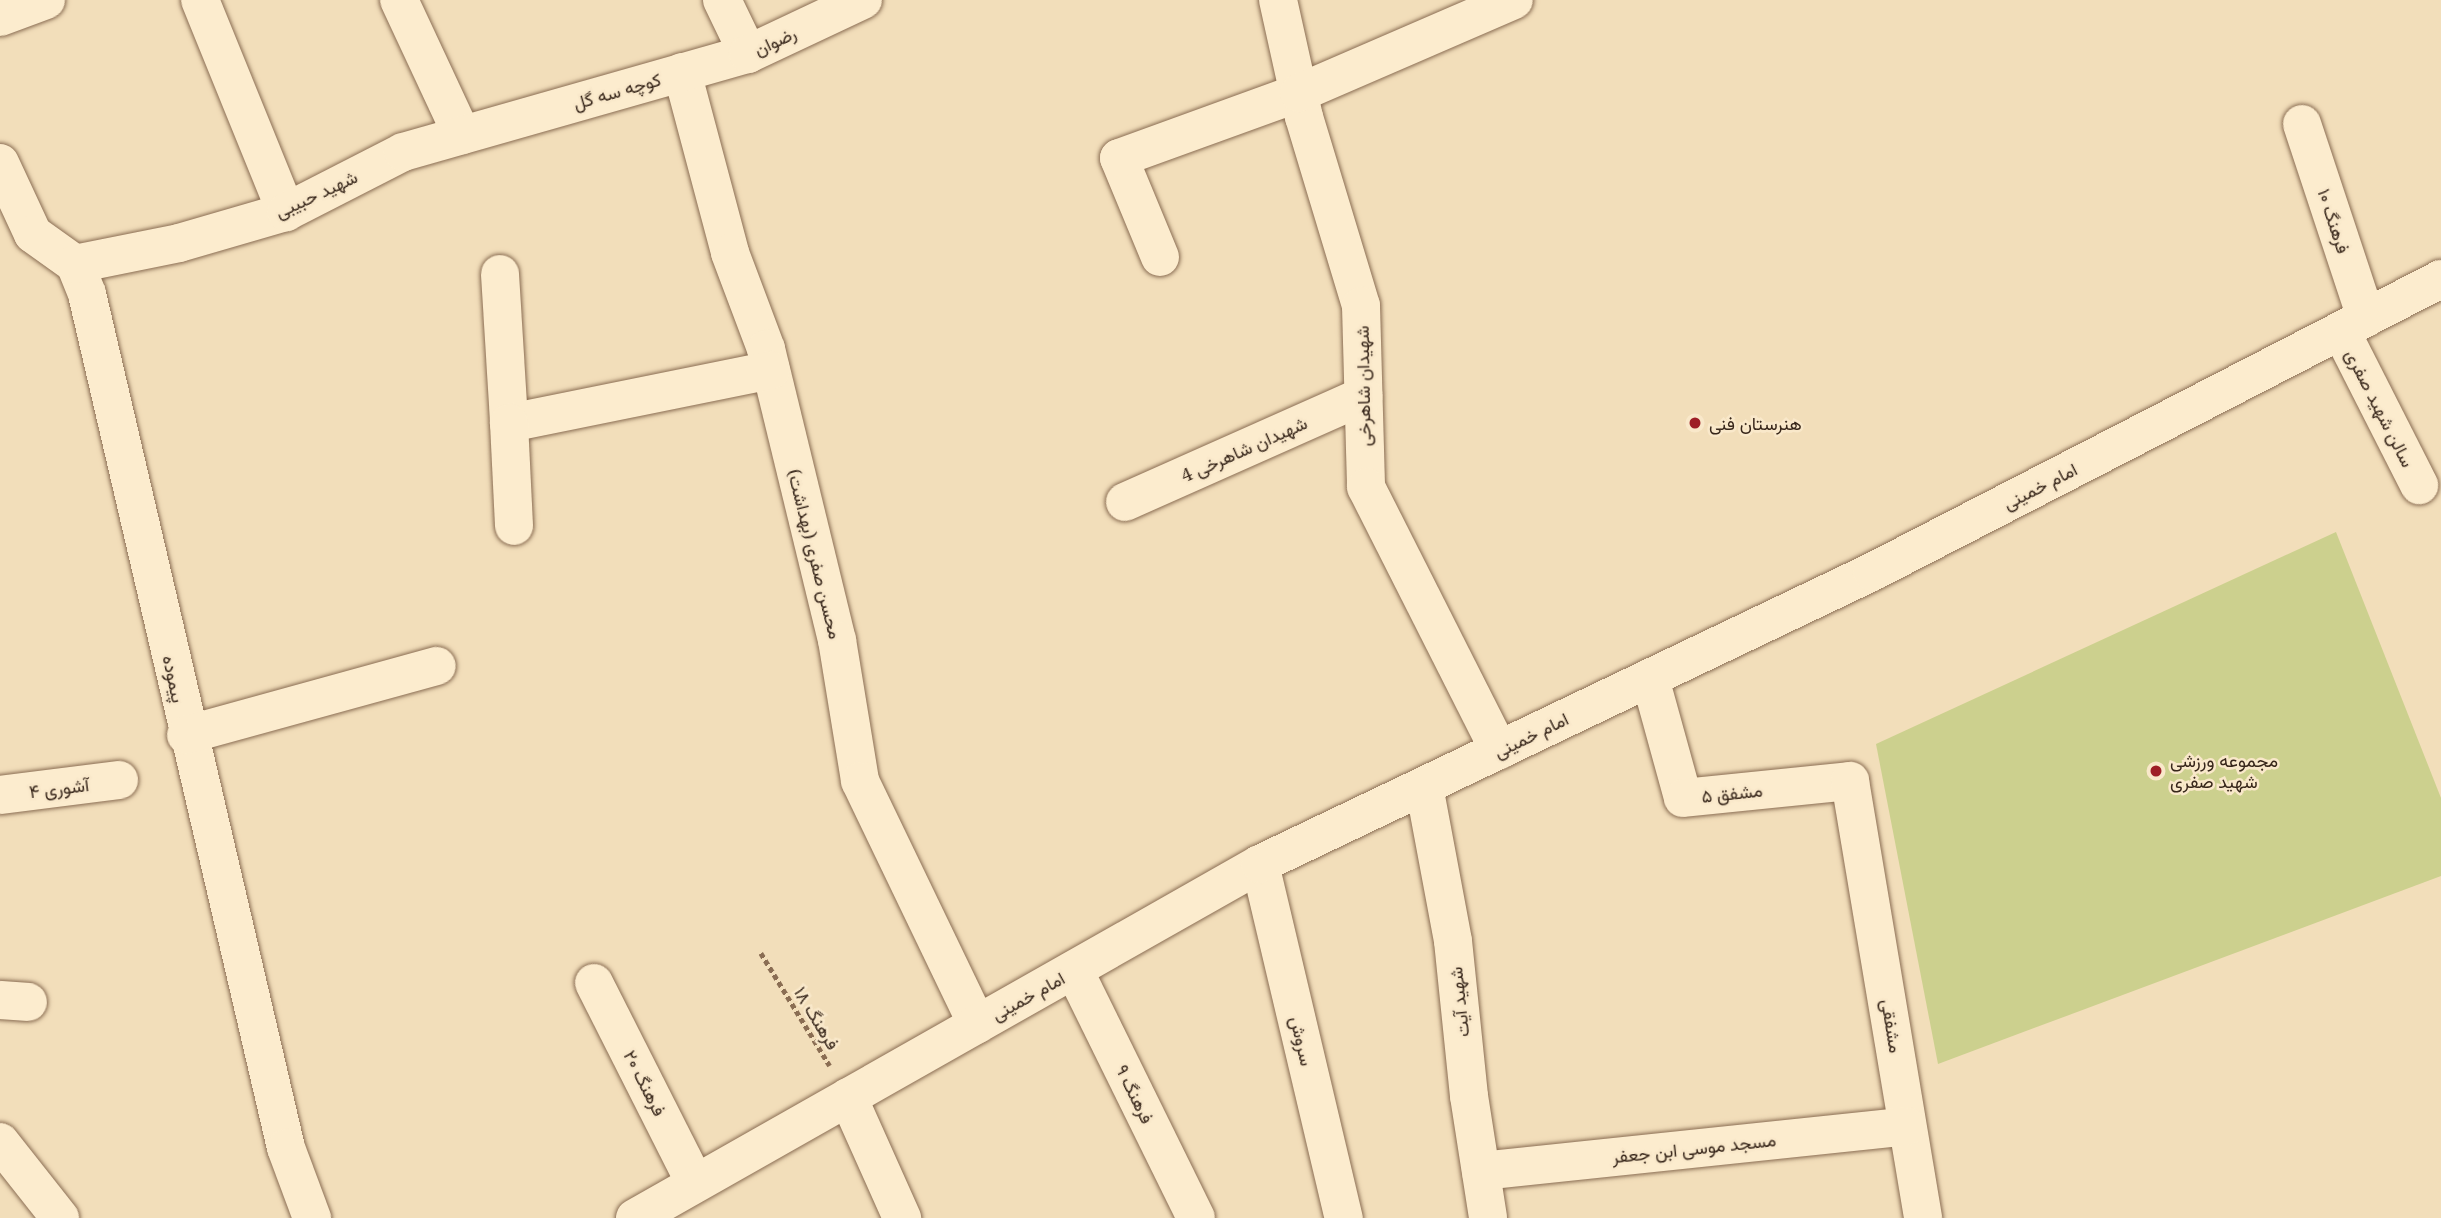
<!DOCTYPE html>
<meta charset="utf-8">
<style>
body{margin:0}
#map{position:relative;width:2441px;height:1218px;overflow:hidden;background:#f2deba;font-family:"Noto Serif",Vazirmatn,serif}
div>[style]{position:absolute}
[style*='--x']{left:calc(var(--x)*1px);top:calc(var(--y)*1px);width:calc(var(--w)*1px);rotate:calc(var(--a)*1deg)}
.green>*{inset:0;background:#ccd08e}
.path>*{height:4.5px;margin-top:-2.25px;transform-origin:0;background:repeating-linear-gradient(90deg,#8a6d53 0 5px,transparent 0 8.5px)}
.roads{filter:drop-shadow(0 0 2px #8a6d53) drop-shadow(0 0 2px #8a6d53)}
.minor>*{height:38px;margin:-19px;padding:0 19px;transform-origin:19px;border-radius:19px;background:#fcecce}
.tertiary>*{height:38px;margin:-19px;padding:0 19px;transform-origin:19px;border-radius:19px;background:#fcecce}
.secondary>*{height:38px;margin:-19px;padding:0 19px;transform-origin:19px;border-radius:19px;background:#fcecce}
.dots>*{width:19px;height:19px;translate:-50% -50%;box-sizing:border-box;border:4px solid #f9e8ca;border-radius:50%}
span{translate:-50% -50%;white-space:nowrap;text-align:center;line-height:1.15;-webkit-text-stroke:5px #f9e8ca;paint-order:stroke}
.street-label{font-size:18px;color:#37261a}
.poi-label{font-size:18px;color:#37261a}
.left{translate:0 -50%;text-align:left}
</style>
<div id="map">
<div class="green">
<i style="clip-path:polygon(2336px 532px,2441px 798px,2441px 876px,1938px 1064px,1876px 744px)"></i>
</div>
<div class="path">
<i style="--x:761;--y:953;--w:132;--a:58.6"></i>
</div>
<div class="roads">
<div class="minor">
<i style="--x:200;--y:0;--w:229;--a:67.9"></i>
<i style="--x:399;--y:0;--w:149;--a:65"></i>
<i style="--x:722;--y:0;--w:60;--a:64.3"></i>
<i style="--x:1278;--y:0;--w:120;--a:77.5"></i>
<i style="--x:1304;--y:117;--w:197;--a:73.2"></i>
<i style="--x:1361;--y:306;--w:181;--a:88.4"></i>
<i style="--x:1366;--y:487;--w:295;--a:63.2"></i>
<i style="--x:0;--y:17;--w:49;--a:-20.3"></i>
<i style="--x:682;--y:72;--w:187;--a:75.1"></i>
<i style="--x:730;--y:253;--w:103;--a:69.4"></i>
<i style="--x:766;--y:349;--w:300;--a:76.3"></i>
<i style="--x:837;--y:640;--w:143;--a:80.7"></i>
<i style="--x:860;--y:781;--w:270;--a:64.3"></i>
<i style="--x:2302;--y:124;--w:204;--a:71.7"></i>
<i style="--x:0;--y:163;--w:78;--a:65.1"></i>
<i style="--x:33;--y:234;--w:52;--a:35.5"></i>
<i style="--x:75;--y:264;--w:32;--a:68"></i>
<i style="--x:87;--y:294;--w:877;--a:76.88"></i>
<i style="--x:286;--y:1148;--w:75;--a:69.6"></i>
<i style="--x:1160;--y:257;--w:107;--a:-112.5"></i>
<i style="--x:1119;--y:158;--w:191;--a:-19.9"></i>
<i style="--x:1299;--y:93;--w:234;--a:-23.4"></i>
<i style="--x:75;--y:264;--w:106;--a:-11.4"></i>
<i style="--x:179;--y:243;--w:111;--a:-16.2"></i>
<i style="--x:286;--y:212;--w:131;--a:-27.1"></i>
<i style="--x:403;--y:152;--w:359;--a:-15.9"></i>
<i style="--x:748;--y:54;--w:127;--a:-25.2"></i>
<i style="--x:500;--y:274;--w:149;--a:86.5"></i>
<i style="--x:509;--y:423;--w:267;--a:-11.4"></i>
<i style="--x:2341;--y:331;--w:173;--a:63.1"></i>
<i style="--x:509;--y:423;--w:103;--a:87.2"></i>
<i style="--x:1125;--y:502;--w:261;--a:-24"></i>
<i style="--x:1650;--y:678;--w:124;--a:74.6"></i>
<i style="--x:1683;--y:798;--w:168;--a:-5.8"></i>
<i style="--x:1850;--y:781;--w:443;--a:80.5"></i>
<i style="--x:186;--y:735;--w:260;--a:-15.4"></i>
<i style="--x:0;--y:795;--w:120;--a:-7.2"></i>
<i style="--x:1260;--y:864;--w:364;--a:76.7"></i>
<i style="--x:1074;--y:970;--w:276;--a:63.8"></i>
<i style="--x:594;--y:983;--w:224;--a:63.2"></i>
<i style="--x:0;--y:1000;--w:28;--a:4"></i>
<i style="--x:848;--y:1097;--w:133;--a:65.9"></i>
<i style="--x:0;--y:1142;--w:97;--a:51.7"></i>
<i style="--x:1481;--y:1171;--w:428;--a:-6"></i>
</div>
<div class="tertiary">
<i style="--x:1424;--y:786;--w:158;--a:79.4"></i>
<i style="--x:1453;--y:941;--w:156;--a:84.1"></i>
<i style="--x:1469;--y:1096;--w:123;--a:81.1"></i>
</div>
<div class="secondary">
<i style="--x:635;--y:1218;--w:718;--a:-29.53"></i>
<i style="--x:1260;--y:864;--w:678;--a:-25.51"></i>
<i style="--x:1872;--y:572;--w:640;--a:-27.25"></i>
</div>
</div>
<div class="dots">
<i style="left:1695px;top:423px;background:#9e1e26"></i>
<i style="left:2156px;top:771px;background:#9e1e26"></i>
</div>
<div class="street-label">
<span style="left:775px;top:41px;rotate:-25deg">رضوان</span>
<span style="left:617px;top:91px;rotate:-16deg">کوچه سه گل</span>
<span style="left:316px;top:194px;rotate:-25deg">شهید حبیبی</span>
<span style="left:2334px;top:221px;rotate:72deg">فرهنگ ۱۰</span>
<span style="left:1363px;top:386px;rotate:-91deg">شهیدان شاهرخی</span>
<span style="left:2380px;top:408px;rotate:63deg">سالن شهید صفری</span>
<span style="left:1244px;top:449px;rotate:-24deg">شهیدان شاهرخی 4</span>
<span style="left:2040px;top:486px;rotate:-27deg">امام خمینی</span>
<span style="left:815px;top:554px;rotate:76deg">محسن صفری (بهداشت)</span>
<span style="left:174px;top:679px;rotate:78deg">پیموده</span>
<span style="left:1531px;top:735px;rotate:-26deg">امام خمینی</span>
<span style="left:59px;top:788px;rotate:-7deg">آشوری ۴</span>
<span style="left:1732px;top:793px;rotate:-6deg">مشفق ۵</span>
<span style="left:1028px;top:996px;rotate:-29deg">امام خمینی</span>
<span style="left:1459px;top:1002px;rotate:-96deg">شهید آیت</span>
<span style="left:817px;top:1018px;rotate:59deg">فرهنگ ۱۸</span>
<span style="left:1892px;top:1026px;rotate:81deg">مشفقی</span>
<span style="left:1302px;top:1041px;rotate:77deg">سروش</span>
<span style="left:645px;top:1083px;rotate:63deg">فرهنگ ۲۰</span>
<span style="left:1135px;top:1094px;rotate:64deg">فرهنگ ۹</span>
<span style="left:1694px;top:1148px;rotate:-6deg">مسجد موسی ابن جعفر</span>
</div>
<div class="poi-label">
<span class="left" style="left:1709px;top:423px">هنرستان فنی</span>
<span class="left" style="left:2170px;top:771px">مجموعه ورزشی<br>شهید صفری</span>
</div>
</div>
